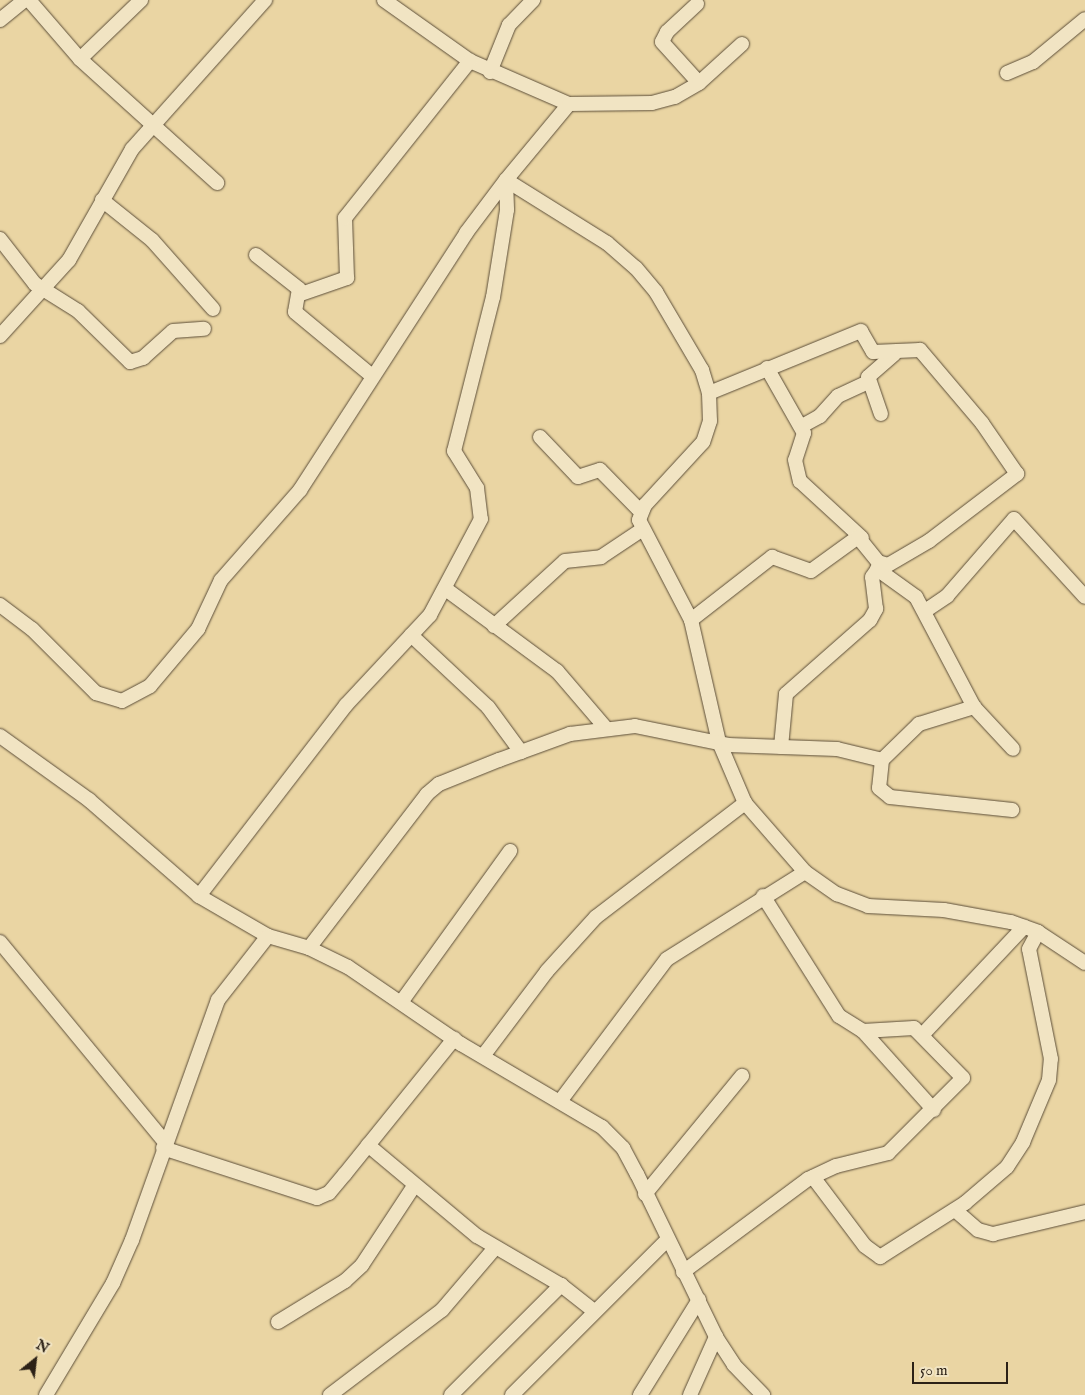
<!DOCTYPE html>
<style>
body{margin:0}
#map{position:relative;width:1085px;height:1395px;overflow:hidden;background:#ead5a3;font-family:"IM FELL English",serif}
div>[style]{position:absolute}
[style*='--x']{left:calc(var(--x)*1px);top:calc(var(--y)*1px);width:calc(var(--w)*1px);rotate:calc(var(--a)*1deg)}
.roads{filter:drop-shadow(0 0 1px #5c4e39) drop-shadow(0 0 1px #5c4e39)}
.minor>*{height:14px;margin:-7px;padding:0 7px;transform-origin:7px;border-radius:7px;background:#f1e4c3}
span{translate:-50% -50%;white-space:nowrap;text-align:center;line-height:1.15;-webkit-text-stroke:4px #f1e4c3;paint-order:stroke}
.north{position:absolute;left:10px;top:1335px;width:50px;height:50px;-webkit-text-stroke:4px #f1e4c3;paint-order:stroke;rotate:29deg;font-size:14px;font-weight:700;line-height:20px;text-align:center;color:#2c2116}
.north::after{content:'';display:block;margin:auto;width:18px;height:22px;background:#2c2116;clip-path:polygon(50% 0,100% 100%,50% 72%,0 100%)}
.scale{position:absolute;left:912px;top:1362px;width:96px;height:22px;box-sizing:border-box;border:2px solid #2c2116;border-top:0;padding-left:6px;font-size:15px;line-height:18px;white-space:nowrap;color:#2c2116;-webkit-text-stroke:4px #f1e4c3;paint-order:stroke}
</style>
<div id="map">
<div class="roads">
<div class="minor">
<i style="--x:29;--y:0;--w:78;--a:49.2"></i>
<i style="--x:80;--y:59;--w:185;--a:42.1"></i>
<i style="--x:384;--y:0;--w:105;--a:35.3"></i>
<i style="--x:470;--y:61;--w:108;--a:23.5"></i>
<i style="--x:569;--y:104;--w:99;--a:129.7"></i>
<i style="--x:506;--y:180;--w:119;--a:32"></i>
<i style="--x:607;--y:243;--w:38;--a:41"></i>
<i style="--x:636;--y:268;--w:31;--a:50"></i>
<i style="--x:656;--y:292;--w:91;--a:59.5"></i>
<i style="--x:702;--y:370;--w:24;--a:73"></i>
<i style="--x:709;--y:393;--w:28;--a:88"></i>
<i style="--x:710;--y:421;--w:22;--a:108"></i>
<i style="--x:703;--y:442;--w:86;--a:132.6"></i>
<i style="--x:645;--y:505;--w:16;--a:112"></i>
<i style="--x:639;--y:520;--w:113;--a:62.5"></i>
<i style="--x:691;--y:620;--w:125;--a:77.1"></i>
<i style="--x:719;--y:742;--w:66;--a:66.9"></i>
<i style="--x:745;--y:803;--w:91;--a:49"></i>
<i style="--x:805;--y:872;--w:39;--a:35"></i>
<i style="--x:837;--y:894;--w:33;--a:21"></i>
<i style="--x:868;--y:906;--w:76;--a:3"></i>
<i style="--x:944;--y:910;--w:68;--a:10.2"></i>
<i style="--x:1011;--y:922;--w:29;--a:20"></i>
<i style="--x:1038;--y:932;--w:56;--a:33.4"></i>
<i style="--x:697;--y:4;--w:41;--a:137"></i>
<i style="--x:667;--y:32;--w:11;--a:117"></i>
<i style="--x:662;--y:42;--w:55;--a:47.9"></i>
<i style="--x:0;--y:20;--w:32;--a:-39"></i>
<i style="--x:80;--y:59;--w:85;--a:-44"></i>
<i style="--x:490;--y:72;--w:51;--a:-68"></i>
<i style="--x:509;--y:25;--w:35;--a:-46"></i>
<i style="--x:1007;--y:73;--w:28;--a:-23"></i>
<i style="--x:1033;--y:62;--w:67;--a:-39.6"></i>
<i style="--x:569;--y:104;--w:83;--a:-0.7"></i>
<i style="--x:652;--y:103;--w:24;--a:-15"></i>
<i style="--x:675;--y:97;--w:28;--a:-30"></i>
<i style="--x:699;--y:83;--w:58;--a:-42.2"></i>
<i style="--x:102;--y:200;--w:64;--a:38.7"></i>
<i style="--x:152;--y:240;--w:92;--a:48.5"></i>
<i style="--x:0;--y:239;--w:57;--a:52.1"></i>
<i style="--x:35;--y:284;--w:51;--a:32.1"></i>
<i style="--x:78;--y:311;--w:73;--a:44.4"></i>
<i style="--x:130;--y:362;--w:14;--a:-17"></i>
<i style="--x:143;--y:358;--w:40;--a:-42"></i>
<i style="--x:173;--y:331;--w:31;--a:-4"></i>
<i style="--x:256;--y:255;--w:55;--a:38.3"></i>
<i style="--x:299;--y:289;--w:23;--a:100"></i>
<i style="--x:295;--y:312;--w:100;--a:39.7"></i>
<i style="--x:301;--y:294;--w:49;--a:-19.2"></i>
<i style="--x:347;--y:278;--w:60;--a:-91.9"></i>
<i style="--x:345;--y:218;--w:201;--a:-51.5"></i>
<i style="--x:0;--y:336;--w:103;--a:-47.8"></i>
<i style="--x:69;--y:260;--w:128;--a:-60.4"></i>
<i style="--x:132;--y:149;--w:200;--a:-48.2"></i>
<i style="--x:767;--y:368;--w:75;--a:60.4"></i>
<i style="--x:804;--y:433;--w:28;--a:108"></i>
<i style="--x:795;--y:460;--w:22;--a:77"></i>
<i style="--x:800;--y:481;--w:84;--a:42.6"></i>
<i style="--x:881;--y:414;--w:39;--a:-109"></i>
<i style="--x:868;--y:377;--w:35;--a:-41"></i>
<i style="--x:802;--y:426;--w:21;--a:-29"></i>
<i style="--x:820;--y:416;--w:27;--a:-48"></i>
<i style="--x:838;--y:396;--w:33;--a:-25"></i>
<i style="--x:540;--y:437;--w:55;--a:46.5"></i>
<i style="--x:578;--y:477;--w:23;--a:-18"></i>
<i style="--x:600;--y:470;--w:59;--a:45.7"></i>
<i style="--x:877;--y:569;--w:48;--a:35.7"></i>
<i style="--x:916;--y:597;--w:124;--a:62.2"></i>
<i style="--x:974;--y:707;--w:57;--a:47.1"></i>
<i style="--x:447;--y:590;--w:137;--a:36.4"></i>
<i style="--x:557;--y:671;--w:74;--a:49.4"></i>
<i style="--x:0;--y:605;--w:40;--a:37"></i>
<i style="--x:32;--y:629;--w:91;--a:45"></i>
<i style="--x:96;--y:693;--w:27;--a:17"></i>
<i style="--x:122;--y:701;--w:32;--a:-28"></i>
<i style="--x:150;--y:686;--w:75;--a:-49.9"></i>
<i style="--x:198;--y:629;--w:54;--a:-64.9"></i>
<i style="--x:221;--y:580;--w:120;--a:-48.7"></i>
<i style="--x:300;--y:490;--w:306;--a:-57.1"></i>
<i style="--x:466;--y:233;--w:66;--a:-53"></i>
<i style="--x:506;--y:180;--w:30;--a:88"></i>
<i style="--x:507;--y:210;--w:88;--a:99.1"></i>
<i style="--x:493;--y:297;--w:159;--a:104.2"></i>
<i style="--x:454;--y:451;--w:44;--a:58.1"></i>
<i style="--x:477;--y:488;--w:31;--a:83"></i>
<i style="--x:481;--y:519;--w:109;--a:118"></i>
<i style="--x:430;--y:615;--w:123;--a:133"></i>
<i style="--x:346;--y:705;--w:241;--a:127.6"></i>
<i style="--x:925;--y:611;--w:27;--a:-34"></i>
<i style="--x:947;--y:596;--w:102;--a:-49"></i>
<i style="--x:1014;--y:519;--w:105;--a:47.7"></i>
<i style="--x:691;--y:620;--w:103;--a:-37.9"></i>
<i style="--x:772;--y:557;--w:41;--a:19.7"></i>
<i style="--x:811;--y:571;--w:58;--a:-35.9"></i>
<i style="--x:858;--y:537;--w:32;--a:51"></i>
<i style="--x:878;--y:562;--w:10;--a:17"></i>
<i style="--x:888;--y:565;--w:48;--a:-30.3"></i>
<i style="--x:929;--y:541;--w:111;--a:-37.3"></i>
<i style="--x:1017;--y:474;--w:62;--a:-124.5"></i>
<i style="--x:982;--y:423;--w:96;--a:-130.3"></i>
<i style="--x:920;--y:350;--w:47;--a:177.6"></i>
<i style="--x:873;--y:352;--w:24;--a:-120"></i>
<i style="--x:861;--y:331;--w:164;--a:157.8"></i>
<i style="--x:494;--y:626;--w:96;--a:-42.5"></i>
<i style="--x:565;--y:561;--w:36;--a:-6"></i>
<i style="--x:601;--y:557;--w:50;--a:-33.7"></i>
<i style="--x:411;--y:635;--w:105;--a:43.1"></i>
<i style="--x:488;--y:707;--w:56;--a:53.7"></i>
<i style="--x:0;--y:736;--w:110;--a:35.7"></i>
<i style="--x:89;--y:800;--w:146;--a:41.1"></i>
<i style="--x:199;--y:896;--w:80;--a:30.1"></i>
<i style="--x:268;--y:936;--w:43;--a:16.3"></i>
<i style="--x:309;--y:948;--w:43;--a:26"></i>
<i style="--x:348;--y:967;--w:137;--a:34.3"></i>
<i style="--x:461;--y:1044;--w:164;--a:30.5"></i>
<i style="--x:602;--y:1127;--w:30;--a:45"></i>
<i style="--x:623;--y:1148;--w:30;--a:62"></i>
<i style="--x:637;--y:1174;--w:181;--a:64.1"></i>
<i style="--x:716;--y:1337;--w:33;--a:57"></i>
<i style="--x:734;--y:1365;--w:42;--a:46"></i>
<i style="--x:781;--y:747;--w:53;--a:-84.6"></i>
<i style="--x:786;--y:694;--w:112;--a:-41.4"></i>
<i style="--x:870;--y:620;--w:13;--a:-61"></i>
<i style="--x:876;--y:609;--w:32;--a:-97"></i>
<i style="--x:872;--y:577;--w:16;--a:-55"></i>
<i style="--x:882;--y:760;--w:28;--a:96"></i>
<i style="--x:879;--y:788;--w:14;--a:39"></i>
<i style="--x:890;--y:797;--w:123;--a:6.1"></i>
<i style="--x:0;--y:942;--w:259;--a:50.5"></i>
<i style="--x:309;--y:948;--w:194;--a:-52.5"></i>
<i style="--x:427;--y:794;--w:16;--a:-40"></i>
<i style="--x:439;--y:784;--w:65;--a:-21.8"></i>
<i style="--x:499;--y:760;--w:76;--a:-20.1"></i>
<i style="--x:570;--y:734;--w:65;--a:-7"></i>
<i style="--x:635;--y:726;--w:95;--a:11.5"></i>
<i style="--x:728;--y:745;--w:109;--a:2.1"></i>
<i style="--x:837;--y:749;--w:46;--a:13.7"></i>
<i style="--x:882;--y:760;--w:52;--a:-44.2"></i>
<i style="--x:919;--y:724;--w:58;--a:-17.2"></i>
<i style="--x:402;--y:1001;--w:185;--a:-54.2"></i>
<i style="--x:863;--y:1031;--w:106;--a:48.1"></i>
<i style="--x:924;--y:1033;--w:146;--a:-46.7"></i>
<i style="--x:483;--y:1056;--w:106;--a:-53"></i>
<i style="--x:547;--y:971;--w:73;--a:-47.8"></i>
<i style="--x:596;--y:917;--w:188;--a:-37.4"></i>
<i style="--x:561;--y:1100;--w:176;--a:-53.1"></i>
<i style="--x:667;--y:959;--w:163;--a:-32.2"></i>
<i style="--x:368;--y:1145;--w:142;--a:39.9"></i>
<i style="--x:477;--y:1236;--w:97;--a:30.3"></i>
<i style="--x:561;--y:1285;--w:42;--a:38.2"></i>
<i style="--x:163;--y:1148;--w:162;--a:18"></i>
<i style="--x:317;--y:1198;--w:13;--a:-23"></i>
<i style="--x:329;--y:1193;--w:25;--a:-50"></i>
<i style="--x:345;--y:1174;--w:174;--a:-51.1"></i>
<i style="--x:813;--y:1177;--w:86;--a:53"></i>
<i style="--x:865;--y:1246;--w:19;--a:36"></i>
<i style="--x:880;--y:1257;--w:101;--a:-32.4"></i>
<i style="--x:965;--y:1203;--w:55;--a:-40.6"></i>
<i style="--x:1007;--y:1167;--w:30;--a:-57"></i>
<i style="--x:1023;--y:1142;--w:67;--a:-67.2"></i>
<i style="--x:1049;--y:1080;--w:21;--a:-85"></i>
<i style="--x:1051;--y:1059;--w:112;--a:-101.3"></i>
<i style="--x:1029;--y:949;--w:19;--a:-62"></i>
<i style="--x:645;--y:1194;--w:153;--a:-50.6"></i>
<i style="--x:955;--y:1210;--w:30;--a:41"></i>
<i style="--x:978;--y:1230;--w:16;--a:15"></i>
<i style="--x:993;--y:1234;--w:95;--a:-13.4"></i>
<i style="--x:683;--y:1272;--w:156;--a:-36.6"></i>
<i style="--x:808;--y:1179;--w:31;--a:-25"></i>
<i style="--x:836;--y:1166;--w:54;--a:-14"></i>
<i style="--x:888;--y:1153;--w:106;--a:-45"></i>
<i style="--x:963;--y:1078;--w:70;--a:-134.4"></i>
<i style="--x:914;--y:1028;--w:51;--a:176.6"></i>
<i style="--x:863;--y:1031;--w:28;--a:-148"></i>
<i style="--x:839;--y:1016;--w:142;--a:-122.3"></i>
<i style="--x:278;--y:1322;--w:79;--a:-31.5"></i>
<i style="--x:345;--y:1281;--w:23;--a:-43"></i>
<i style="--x:362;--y:1265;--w:95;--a:-56.6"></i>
<i style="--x:46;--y:1395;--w:131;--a:-59.1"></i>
<i style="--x:113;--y:1283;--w:47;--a:-66.2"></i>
<i style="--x:132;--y:1240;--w:255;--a:-70.3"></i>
<i style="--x:218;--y:1000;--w:81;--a:-52"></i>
<i style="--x:330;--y:1395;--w:141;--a:-37.2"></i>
<i style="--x:442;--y:1310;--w:82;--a:-49.5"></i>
<i style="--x:451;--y:1395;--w:156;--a:-45"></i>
<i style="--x:512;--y:1395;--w:218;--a:-45"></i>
<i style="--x:640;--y:1395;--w:112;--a:-58.2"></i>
<i style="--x:690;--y:1395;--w:64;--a:-65.9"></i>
</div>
</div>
<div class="north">N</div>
<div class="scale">50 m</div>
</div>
